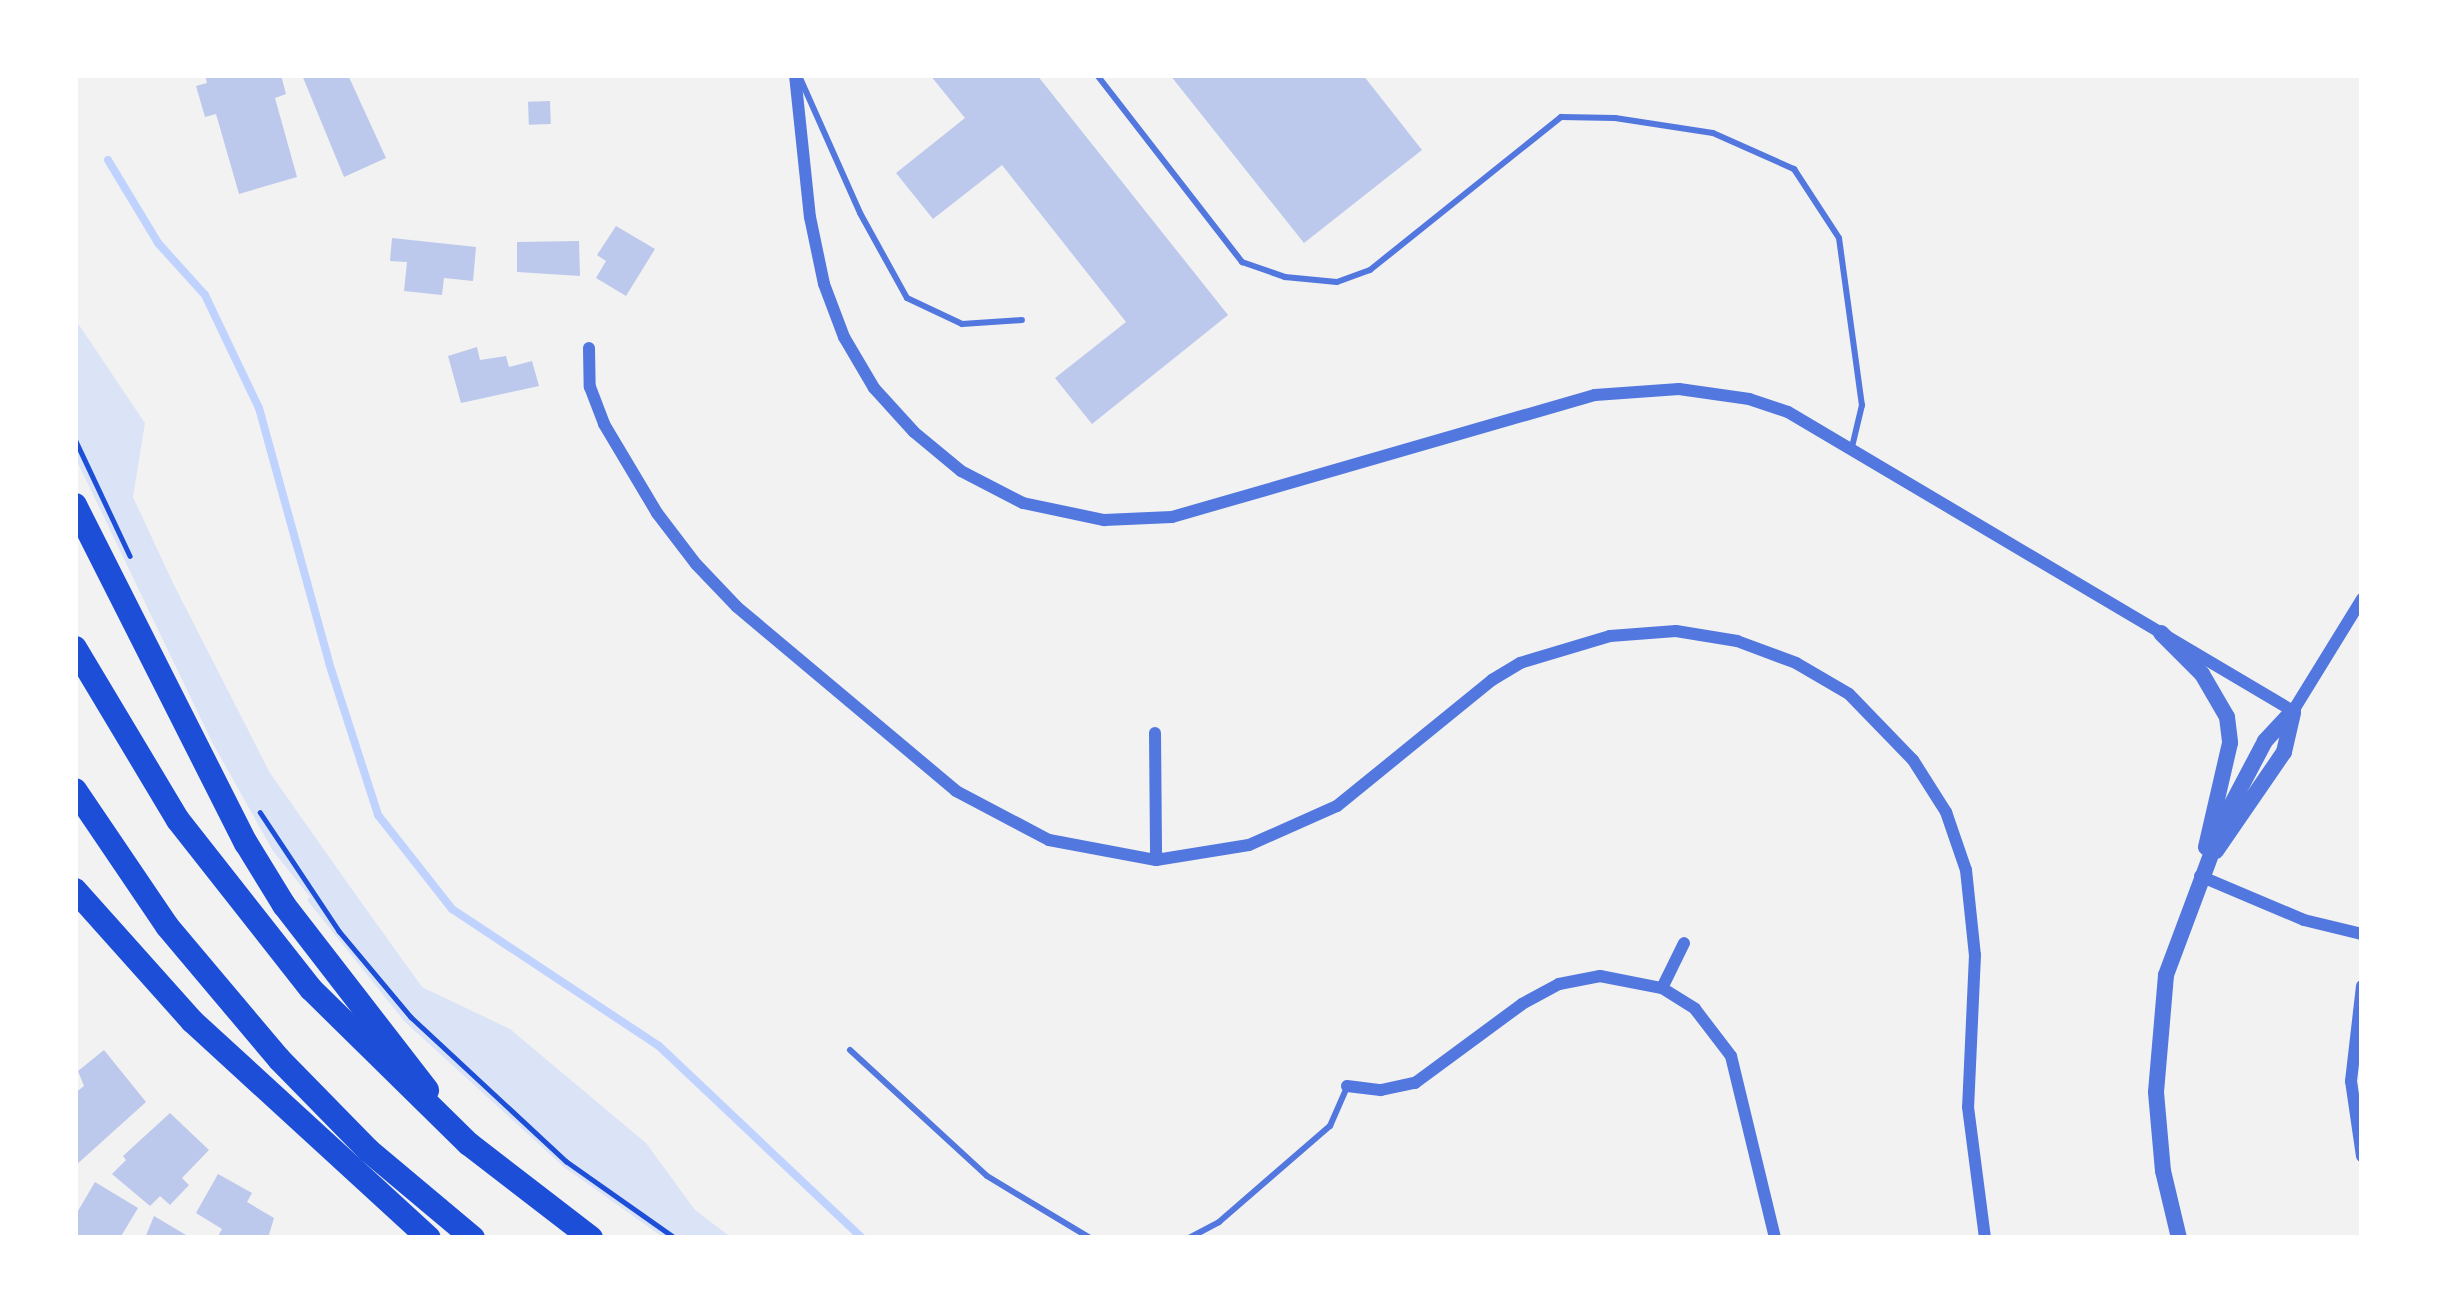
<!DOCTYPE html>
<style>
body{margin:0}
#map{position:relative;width:2437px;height:1313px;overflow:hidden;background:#f2f2f2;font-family:Inter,sans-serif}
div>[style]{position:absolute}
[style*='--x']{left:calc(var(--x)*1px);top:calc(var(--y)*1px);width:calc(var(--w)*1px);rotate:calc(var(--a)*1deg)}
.green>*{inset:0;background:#dbe4f7}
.stream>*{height:8px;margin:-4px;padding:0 4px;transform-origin:4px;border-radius:4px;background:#bfd3fe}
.building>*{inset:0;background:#bdc9ec;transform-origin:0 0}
.path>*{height:4.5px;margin:-2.25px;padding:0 2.25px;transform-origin:2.25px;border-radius:2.25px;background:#1d4ed8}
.service>*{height:6px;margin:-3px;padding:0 3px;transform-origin:3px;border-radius:3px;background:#5277de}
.minor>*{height:12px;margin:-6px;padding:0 6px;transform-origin:6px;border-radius:6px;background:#5277de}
.tertiary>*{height:16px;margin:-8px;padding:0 8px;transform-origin:8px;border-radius:8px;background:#5277de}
.motorway>*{height:24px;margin:-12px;padding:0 12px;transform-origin:12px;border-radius:12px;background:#1d4ed8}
span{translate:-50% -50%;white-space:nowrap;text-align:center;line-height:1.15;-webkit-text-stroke:9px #fff;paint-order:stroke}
.frame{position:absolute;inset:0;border:78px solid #fff;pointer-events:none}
</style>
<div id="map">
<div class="green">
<i style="clip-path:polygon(75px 319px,145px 423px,133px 497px,173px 583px,270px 773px,351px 888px,422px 987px,510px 1029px,646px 1143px,695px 1210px,732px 1238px,664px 1238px,564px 1167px,405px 1022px,307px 900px,310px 897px,273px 851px,212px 742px,75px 457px)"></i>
</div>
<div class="stream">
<i style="--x:108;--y:160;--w:97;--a:58.9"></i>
<i style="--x:158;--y:243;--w:70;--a:47.9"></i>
<i style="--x:205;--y:295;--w:125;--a:64.5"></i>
<i style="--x:259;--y:408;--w:264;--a:74.6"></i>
<i style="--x:329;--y:663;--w:160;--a:72.1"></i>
<i style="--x:378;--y:815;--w:120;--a:51.8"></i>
<i style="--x:452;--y:909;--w:248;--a:33.5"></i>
<i style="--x:659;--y:1046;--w:279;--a:43.4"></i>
</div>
<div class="building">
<i style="clip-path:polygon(205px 75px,281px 75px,286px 94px,275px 98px,297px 177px,239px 194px,216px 114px,205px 117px,196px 86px,207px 83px)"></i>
<i style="clip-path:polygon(302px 75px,348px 75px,386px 158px,344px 177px)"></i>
<i style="clip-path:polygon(930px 75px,1037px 75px,1228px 315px,1092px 424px,1055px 378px,1126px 322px,1002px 165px,933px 219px,896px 173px,965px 118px)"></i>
<i style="clip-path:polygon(1170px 75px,1363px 75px,1422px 150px,1304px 243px)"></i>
<i style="left:550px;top:101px;width:23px;height:22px;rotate:88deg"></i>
<i style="clip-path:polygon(616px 226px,655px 249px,626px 296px,596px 278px,606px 261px,597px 255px)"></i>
<i style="clip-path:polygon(392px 238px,476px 247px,473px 281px,444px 278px,442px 295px,404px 291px,407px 262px,390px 261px)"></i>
<i style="clip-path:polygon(579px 241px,580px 276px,517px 272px,517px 242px)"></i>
<i style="clip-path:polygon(477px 347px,480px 360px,506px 356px,509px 367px,532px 361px,539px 386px,461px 403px,448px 356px)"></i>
<i style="clip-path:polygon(104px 1050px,146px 1102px,75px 1166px,75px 1093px,84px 1086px,78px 1071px)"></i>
<i style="clip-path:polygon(170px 1113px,209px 1150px,182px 1178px,189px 1185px,170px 1205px,160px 1196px,150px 1206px,112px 1174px,126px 1160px,123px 1156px)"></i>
<i style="clip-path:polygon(218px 1174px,252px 1193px,247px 1202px,274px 1218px,268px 1238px,217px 1238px,222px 1229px,196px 1213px)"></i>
<i style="clip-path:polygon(95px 1182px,138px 1208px,120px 1238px,75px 1238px,75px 1216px)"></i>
<i style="clip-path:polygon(154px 1216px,191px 1238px,145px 1238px)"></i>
</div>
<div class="path">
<i style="--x:75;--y:439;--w:129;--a:64.8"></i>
<i style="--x:260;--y:812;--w:143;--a:56.4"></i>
<i style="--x:339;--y:931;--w:112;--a:50.1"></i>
<i style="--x:411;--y:1017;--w:212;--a:42.9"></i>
<i style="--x:566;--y:1161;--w:133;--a:35.2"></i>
</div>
<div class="service">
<i style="--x:546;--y:75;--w:66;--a:0"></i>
<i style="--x:1097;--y:75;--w:237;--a:52.2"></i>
<i style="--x:1242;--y:262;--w:46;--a:19.2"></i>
<i style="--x:1285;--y:277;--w:52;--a:5.5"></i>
<i style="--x:1337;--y:282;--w:35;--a:-20"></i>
<i style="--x:1370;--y:270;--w:245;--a:-38.7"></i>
<i style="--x:1561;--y:117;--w:54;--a:1.1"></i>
<i style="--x:1615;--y:118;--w:99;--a:8.7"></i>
<i style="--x:1713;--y:133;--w:89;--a:24"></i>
<i style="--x:1794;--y:169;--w:82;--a:56.9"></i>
<i style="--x:1839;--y:238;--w:169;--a:82.2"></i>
<i style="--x:1862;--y:405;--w:43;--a:103.4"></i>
<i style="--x:800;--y:78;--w:148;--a:66"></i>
<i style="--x:860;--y:213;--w:97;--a:61.1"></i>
<i style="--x:907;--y:298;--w:61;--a:25.3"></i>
<i style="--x:962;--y:324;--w:60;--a:-3.8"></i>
<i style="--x:850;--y:1050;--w:186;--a:42.6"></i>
<i style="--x:987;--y:1176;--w:120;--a:31"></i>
<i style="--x:1189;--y:1238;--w:34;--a:-28"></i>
<i style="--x:1219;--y:1222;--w:147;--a:-40.9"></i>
<i style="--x:1330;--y:1126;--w:43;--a:-66.4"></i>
</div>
<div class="minor">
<i style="--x:795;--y:75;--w:143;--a:84"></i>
<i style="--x:810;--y:217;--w:68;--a:78.2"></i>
<i style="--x:824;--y:284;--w:57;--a:69.3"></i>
<i style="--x:844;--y:337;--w:59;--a:59.5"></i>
<i style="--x:874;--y:388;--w:59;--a:47.7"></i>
<i style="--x:914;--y:432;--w:61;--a:39.7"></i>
<i style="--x:961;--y:471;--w:70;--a:27.3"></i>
<i style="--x:1023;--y:503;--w:83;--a:11.9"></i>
<i style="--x:1104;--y:520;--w:68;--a:-2.5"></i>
<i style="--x:1172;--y:517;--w:440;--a:-16.1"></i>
<i style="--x:1595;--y:395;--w:84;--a:-4.1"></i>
<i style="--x:1679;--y:389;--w:71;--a:8.1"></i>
<i style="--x:1749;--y:399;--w:41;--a:18.4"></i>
<i style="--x:1788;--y:412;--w:587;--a:30.63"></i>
<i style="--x:2293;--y:711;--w:132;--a:-58.4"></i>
<i style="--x:589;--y:348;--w:39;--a:89"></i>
<i style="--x:590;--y:387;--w:40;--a:69"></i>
<i style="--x:604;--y:424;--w:104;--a:59.2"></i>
<i style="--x:657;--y:513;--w:64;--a:52.6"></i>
<i style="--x:696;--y:564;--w:59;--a:46.4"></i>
<i style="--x:737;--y:607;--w:286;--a:40"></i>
<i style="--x:956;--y:791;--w:105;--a:27.8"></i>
<i style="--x:1049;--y:840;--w:109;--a:10.6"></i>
<i style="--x:1156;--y:860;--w:94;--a:-9.2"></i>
<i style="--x:1249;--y:845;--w:96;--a:-23.9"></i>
<i style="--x:1337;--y:806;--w:200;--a:-39.1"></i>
<i style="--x:1492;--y:680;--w:33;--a:-31"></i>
<i style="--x:1520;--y:663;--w:94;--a:-16.7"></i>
<i style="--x:1610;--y:636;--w:66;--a:-4.3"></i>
<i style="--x:1676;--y:631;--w:62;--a:9.3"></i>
<i style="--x:1737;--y:641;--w:63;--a:20.4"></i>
<i style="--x:1796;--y:663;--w:61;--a:30.3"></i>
<i style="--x:1849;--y:694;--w:92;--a:45.9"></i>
<i style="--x:1913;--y:760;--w:62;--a:57.6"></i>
<i style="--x:1946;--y:812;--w:61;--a:71"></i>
<i style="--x:1966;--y:870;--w:85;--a:84"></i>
<i style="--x:1975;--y:955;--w:152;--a:92.6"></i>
<i style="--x:1968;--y:1107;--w:132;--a:82.6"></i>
<i style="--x:1155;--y:733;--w:127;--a:89.5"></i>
<i style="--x:2200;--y:876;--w:113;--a:22.9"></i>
<i style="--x:2304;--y:920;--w:60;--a:13.6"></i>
<i style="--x:2362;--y:986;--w:96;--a:96.6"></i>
<i style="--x:2351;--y:1081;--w:76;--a:81.7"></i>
<i style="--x:1662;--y:988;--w:50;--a:-63.9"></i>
<i style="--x:1347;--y:1086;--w:34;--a:7"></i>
<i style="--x:1381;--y:1090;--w:35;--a:-12"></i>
<i style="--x:1415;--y:1083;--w:133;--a:-36.4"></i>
<i style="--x:1522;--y:1004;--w:42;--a:-28.4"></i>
<i style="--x:1559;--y:984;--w:42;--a:-11"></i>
<i style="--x:1600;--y:976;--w:63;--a:11"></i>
<i style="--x:1662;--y:988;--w:39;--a:32"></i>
<i style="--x:1695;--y:1009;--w:59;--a:52.5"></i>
<i style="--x:1731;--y:1056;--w:187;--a:76.4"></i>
</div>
<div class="tertiary">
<i style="--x:2161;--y:633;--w:58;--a:45"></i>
<i style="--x:2202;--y:674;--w:50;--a:59.8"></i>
<i style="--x:2227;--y:717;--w:26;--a:83"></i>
<i style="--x:2230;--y:743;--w:107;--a:103"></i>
<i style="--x:2216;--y:851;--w:120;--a:-55.5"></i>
<i style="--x:2284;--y:752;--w:40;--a:-77"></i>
<i style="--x:2179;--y:1238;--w:69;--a:-103.4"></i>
<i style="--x:2163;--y:1171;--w:79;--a:-95.1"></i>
<i style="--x:2156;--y:1092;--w:117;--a:-85.1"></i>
<i style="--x:2166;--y:975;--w:169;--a:-69.5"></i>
<i style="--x:2225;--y:817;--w:86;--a:-62.2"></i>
<i style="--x:2265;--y:741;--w:41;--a:-47"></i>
</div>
<div class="motorway">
<i style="--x:75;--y:505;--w:379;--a:63.2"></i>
<i style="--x:246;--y:843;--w:73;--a:58.5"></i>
<i style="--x:284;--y:905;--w:234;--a:52.3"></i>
<i style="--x:75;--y:648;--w:200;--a:59.1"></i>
<i style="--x:178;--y:820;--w:215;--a:51.8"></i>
<i style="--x:311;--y:989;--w:221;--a:44.5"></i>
<i style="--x:469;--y:1144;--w:154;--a:37.6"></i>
<i style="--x:75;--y:790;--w:164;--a:55.9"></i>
<i style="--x:167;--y:926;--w:174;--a:49.9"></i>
<i style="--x:279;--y:1059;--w:127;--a:45.6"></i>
<i style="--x:368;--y:1150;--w:137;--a:40"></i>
<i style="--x:75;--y:890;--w:176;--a:48.2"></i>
<i style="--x:192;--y:1021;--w:321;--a:42.5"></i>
</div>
<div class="frame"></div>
</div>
